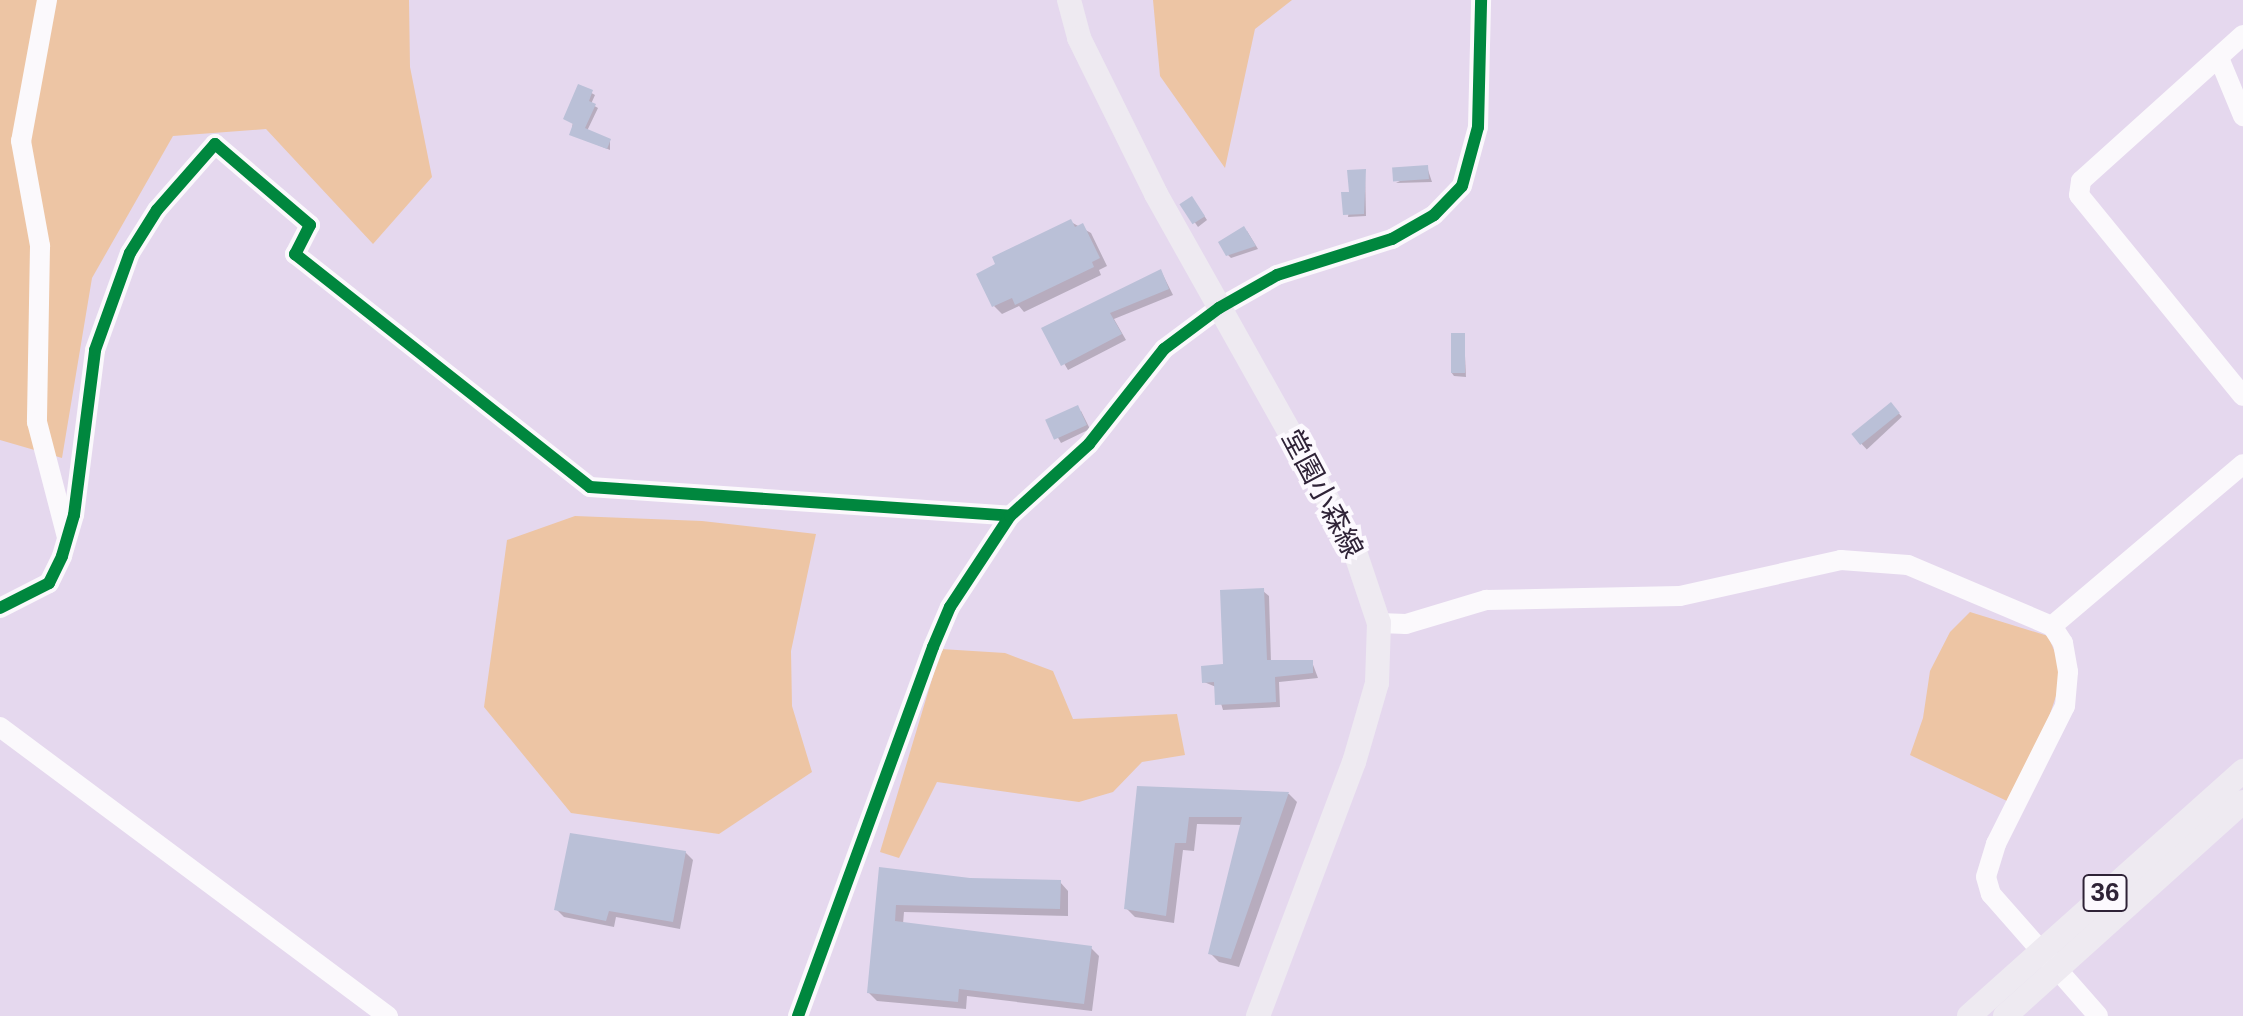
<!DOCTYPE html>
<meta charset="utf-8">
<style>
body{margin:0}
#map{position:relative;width:2243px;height:1016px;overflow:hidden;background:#e5d8ee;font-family:Helvetica,"Noto Sans JP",sans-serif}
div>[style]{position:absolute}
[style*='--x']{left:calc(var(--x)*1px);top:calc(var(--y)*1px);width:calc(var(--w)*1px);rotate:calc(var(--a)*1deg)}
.green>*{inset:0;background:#edc5a4}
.shadow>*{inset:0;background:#0003;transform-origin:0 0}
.building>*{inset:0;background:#bac0d7;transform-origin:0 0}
.minor>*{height:20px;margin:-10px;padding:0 10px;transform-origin:10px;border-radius:10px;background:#fbf9fc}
.major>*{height:24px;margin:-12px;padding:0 12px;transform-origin:12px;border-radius:12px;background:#eeeaf1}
.cycleway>*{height:12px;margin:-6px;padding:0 6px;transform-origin:6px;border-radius:6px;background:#00873e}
span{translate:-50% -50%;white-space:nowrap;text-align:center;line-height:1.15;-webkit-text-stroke:8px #fcf9fe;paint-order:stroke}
.shield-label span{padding:2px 6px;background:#fcf9fe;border:2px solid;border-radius:6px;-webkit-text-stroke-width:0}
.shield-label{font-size:26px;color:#2f2337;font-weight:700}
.street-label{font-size:28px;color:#2f2337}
</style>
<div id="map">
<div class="green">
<i style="clip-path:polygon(0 0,409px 0,410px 67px,432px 177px,373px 244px,266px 129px,173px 136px,92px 278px,62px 458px,0 440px)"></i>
<i style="clip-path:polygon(1153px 0,1292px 0,1255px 29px,1225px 168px,1160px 76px)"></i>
<i style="clip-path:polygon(575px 516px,702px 521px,816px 534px,791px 651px,792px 706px,812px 772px,719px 834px,571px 813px,484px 707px,507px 540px)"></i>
<i style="clip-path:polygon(1970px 612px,2048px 636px,2059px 662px,2060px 684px,2049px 717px,2007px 801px,1910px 755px,1923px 718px,1930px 671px,1950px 632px)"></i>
<i style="clip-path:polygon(941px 649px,1005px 653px,1053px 671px,1073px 719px,1177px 714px,1185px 755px,1142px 762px,1113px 792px,1079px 802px,937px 782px,899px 858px,880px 852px)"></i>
</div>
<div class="shadow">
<i style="clip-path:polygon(579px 86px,595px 95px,591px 104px,598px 108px,587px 131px,610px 140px,610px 150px,571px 134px)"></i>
<i style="clip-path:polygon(1427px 167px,1432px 182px,1396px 183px)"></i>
<i style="clip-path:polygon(1365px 171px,1366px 216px,1348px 217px,1351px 193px)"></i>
<i style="clip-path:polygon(1195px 202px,1207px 220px,1198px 227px,1182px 204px)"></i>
<i style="clip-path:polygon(1071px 222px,1091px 233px,1107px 266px,1099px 270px,1101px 275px,1024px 312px,1019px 306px,1002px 314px,994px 306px)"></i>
<i style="clip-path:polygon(1247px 231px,1258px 249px,1231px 258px,1228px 255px)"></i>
<i style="clip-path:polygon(1161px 271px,1173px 295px,1114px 319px,1126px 340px,1068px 370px,1043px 328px)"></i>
<i style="clip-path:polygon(1464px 335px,1466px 377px,1454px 376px,1451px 372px)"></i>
<i style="left:1891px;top:405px;width:16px;height:48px;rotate:47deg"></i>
<i style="clip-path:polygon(1081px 411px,1090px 429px,1061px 443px,1049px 422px)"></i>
<i style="clip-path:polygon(1263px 591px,1269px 596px,1271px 662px,1312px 662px,1318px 678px,1279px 682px,1280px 707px,1223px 710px,1216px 687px,1204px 682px,1225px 666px)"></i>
<i style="clip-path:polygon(1139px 788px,1289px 794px,1297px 802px,1239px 967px,1219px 962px,1210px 953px,1243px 825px,1197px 824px,1194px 851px,1183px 850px,1174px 923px,1135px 917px,1126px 908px)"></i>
<i style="clip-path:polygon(685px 852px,693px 860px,680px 929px,616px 917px,614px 927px,564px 917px,556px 909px)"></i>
<i style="clip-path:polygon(880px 869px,969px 880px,1060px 882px,1068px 891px,1068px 916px,904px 912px,903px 924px,1091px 948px,1099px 956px,1092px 1011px,967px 996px,966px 1009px,877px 1001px,869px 993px)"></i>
</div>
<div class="building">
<i style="clip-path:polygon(578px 84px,593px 90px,589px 101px,596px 104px,585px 128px,611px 139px,607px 149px,569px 135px,573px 124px,563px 119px)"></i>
<i style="left:1428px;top:165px;width:14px;height:36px;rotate:86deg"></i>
<i style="clip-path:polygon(1366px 169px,1364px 214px,1343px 215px,1341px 192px,1349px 192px,1347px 170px)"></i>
<i style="left:1192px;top:196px;width:24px;height:15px;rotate:57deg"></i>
<i style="clip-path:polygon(1071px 219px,1075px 227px,1083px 223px,1100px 258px,1092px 262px,1094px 267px,1015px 305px,1012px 298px,992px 307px,976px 274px,995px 264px,992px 257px)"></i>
<i style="clip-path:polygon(1244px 226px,1256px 246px,1226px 256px,1218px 242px)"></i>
<i style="clip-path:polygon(1161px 269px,1169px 289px,1110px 313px,1122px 334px,1061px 366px,1041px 328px)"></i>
<i style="left:1451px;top:333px;width:14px;height:40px"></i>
<i style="left:1891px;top:402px;width:14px;height:51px;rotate:51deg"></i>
<i style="left:1078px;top:405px;width:22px;height:36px;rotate:66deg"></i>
<i style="clip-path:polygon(1264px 588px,1267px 660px,1313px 660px,1313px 673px,1275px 677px,1276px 702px,1215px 705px,1214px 682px,1202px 683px,1201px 666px,1223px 664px,1220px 590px)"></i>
<i style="clip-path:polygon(1137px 786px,1289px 792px,1231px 959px,1208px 954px,1242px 817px,1189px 817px,1186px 843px,1175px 843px,1166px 916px,1124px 909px)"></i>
<i style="clip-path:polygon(570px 833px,686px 851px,673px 922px,609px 911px,606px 921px,554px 910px)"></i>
<i style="clip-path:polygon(879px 867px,970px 878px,1061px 880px,1060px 909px,896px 905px,895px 921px,1092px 946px,1084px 1004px,959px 989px,958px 1002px,867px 993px)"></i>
</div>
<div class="minor">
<i style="--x:47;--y:0;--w:143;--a:100.4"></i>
<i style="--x:21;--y:141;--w:107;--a:79.7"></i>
<i style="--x:40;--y:246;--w:176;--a:91"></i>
<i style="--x:37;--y:422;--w:119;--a:75.4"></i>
<i style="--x:2243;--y:35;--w:218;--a:138"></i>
<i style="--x:2081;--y:181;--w:14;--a:98"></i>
<i style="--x:2079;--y:195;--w:259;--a:50.8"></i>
<i style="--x:2219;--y:58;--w:63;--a:67.5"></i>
<i style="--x:0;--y:608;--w:55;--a:-27"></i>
<i style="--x:49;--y:583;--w:30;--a:-64"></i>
<i style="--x:62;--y:556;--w:43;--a:-73.7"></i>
<i style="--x:74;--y:515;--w:166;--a:-82.7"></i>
<i style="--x:95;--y:350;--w:103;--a:-70.2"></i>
<i style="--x:130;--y:253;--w:51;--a:-57.9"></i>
<i style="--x:157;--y:210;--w:88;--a:-48.7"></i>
<i style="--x:215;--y:144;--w:125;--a:40.5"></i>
<i style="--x:310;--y:225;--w:33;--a:117"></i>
<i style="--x:295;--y:254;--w:376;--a:38.3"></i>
<i style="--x:590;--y:487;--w:421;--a:3.9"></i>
<i style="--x:1379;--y:623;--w:27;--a:2"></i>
<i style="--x:1406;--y:624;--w:84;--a:-16.7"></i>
<i style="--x:1486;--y:600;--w:194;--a:-1.2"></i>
<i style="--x:1680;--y:596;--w:165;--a:-12.6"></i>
<i style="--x:1841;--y:560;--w:67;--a:4.3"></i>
<i style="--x:1908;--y:565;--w:156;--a:23"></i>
<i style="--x:2052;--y:626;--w:20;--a:57"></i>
<i style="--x:2063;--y:643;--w:29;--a:80"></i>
<i style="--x:2068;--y:672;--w:34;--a:95"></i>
<i style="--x:2065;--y:706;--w:154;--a:116.6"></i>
<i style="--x:1996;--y:844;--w:34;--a:107"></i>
<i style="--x:1986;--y:877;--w:18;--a:74"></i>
<i style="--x:1991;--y:894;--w:162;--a:48.7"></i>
<i style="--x:2052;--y:626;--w:250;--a:-40.3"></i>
<i style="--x:0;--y:727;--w:484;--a:36.7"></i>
<i style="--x:798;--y:1016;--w:393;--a:-69.9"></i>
<i style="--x:933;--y:647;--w:43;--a:-67"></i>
<i style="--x:950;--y:607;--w:109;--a:-56.6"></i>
<i style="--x:1010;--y:516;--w:107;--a:-42.3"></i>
<i style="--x:1089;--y:444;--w:121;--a:-51.7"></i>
<i style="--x:1164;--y:349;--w:69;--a:-36.7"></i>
<i style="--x:1219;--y:308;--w:67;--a:-29.6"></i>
<i style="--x:1277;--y:275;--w:121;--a:-17.4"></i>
<i style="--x:1392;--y:239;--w:48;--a:-29.7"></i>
<i style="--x:1434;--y:215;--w:40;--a:-46"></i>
<i style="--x:1462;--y:186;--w:61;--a:-74.8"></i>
<i style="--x:1478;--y:127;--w:127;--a:-88.6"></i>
</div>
<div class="major">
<i style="--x:1069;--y:0;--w:39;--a:75"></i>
<i style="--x:1079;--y:38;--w:174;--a:63.7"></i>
<i style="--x:1156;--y:194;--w:400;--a:60.7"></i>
<i style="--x:1352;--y:543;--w:84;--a:71.4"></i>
<i style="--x:1379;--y:623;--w:60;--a:91.9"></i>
<i style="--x:1377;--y:683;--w:82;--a:106.2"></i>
<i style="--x:1354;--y:762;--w:272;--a:110.7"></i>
<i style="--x:1969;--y:1016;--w:368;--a:-41.8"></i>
<i style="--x:2005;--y:1016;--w:320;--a:-42"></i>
</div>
<div class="cycleway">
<i style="--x:0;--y:608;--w:55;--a:-27"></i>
<i style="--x:49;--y:583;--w:30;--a:-64"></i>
<i style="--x:62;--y:556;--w:43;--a:-73.7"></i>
<i style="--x:74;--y:515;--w:166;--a:-82.7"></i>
<i style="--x:95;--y:350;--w:103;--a:-70.2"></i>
<i style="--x:130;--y:253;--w:51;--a:-57.9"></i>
<i style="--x:157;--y:210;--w:88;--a:-48.7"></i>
<i style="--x:215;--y:144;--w:125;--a:40.5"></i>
<i style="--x:310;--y:225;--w:33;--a:117"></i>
<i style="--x:295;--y:254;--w:376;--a:38.3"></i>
<i style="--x:590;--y:487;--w:421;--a:3.9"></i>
<i style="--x:798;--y:1016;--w:393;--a:-69.9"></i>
<i style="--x:933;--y:647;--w:43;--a:-67"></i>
<i style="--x:950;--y:607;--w:109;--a:-56.6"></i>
<i style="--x:1010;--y:516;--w:107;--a:-42.3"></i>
<i style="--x:1089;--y:444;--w:121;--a:-51.7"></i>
<i style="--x:1164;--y:349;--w:69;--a:-36.7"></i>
<i style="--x:1219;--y:308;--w:67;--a:-29.6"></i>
<i style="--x:1277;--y:275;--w:121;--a:-17.4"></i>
<i style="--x:1392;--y:239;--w:48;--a:-29.7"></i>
<i style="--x:1434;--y:215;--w:40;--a:-46"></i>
<i style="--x:1462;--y:186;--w:61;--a:-74.8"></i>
<i style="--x:1478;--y:127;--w:127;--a:-88.6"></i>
</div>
<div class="shield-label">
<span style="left:2105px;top:893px">36</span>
</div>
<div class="street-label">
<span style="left:1322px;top:494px;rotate:62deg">堂園小森線</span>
</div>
</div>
